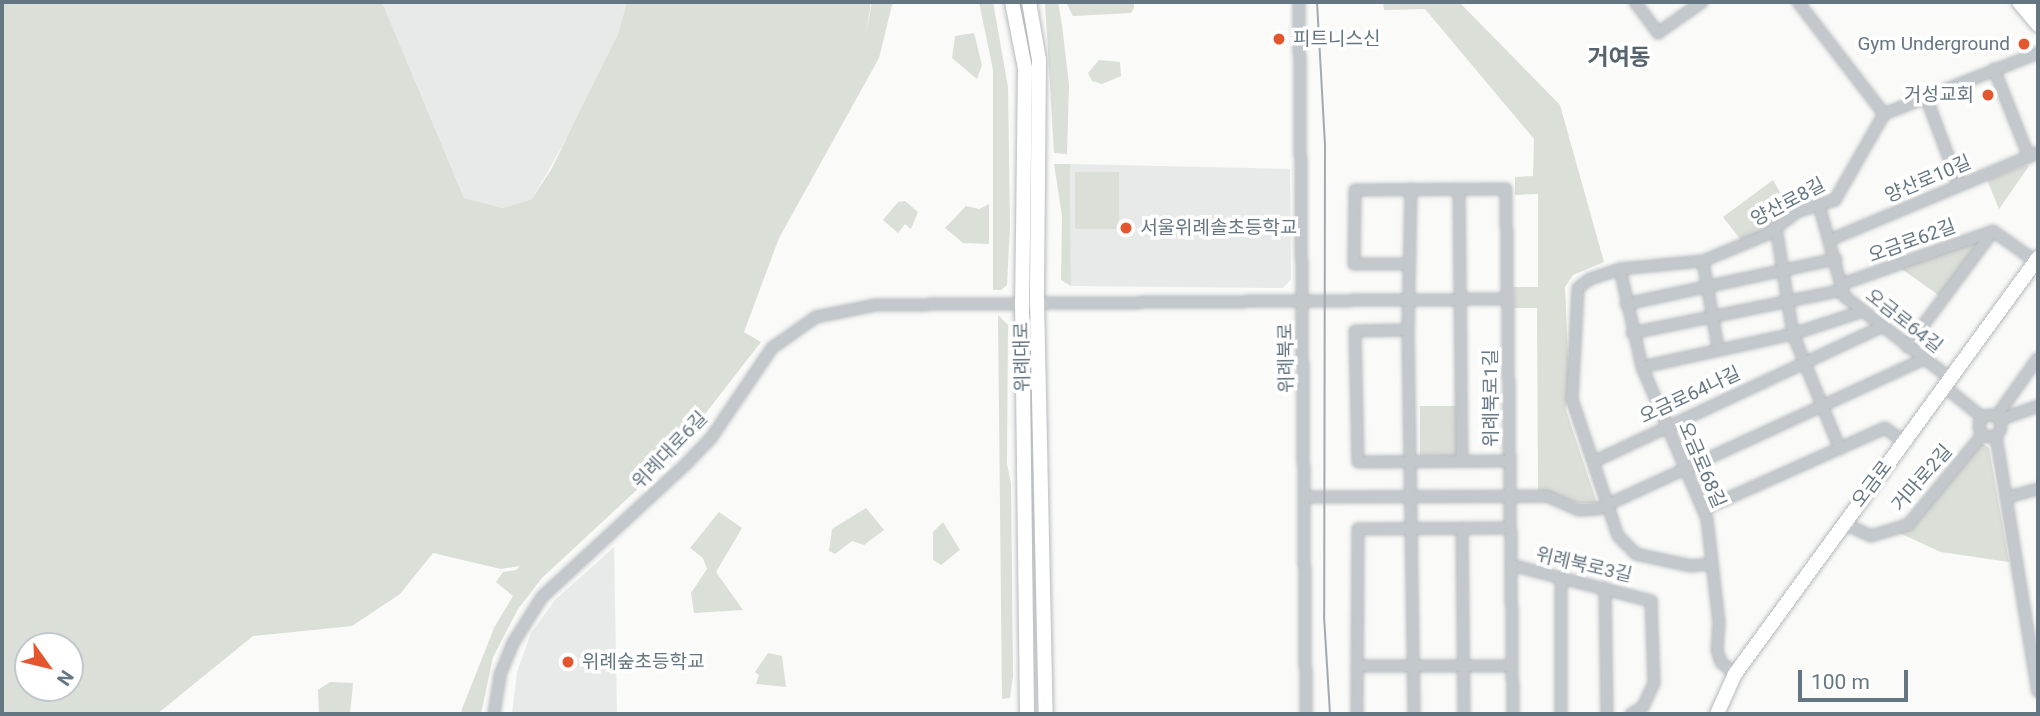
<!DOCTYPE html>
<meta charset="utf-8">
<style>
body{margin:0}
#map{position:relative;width:2040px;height:716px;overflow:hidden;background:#fafaf8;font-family:Roboto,"Noto Sans KR",sans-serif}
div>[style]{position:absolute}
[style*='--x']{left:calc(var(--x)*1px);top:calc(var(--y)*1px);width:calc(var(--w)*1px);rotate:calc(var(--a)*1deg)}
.built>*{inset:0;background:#e8e9e9}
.green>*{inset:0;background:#dadfd7;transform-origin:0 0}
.roads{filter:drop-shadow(0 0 2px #b5babe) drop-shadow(0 0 2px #b5babe)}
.minor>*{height:10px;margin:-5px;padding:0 5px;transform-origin:5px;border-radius:5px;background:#c3c8cc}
.minor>.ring{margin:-5px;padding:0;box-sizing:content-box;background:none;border:10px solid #c3c8cc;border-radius:50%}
.major>*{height:14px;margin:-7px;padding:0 7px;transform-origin:7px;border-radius:7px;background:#fff}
.tram>*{height:2px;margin:-1px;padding:0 1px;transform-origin:1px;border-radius:1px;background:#a2aab0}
.dots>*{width:19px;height:19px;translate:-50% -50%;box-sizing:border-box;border:4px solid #fff;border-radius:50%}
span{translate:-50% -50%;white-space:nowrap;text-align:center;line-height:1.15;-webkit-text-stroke:7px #fff;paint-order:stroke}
.poi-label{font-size:19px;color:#657683}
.left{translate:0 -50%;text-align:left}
.right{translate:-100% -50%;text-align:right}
.street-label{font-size:19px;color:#657683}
.quarter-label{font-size:23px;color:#57646e;font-weight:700}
.frame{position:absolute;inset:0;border:4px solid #657683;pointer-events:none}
.north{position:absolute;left:14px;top:632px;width:70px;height:70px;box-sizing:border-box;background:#fff;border:2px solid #c1c8cd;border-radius:50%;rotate:124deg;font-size:19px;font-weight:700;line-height:28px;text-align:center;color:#657683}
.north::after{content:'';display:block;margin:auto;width:24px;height:32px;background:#e4572e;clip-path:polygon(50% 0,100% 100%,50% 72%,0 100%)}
.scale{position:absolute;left:1798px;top:670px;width:110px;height:32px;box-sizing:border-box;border:4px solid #657683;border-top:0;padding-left:9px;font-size:21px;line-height:24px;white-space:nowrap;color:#657683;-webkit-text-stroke:5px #fff;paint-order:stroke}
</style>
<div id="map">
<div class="built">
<i style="clip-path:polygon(382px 2px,627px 2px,618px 34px,579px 117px,532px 199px,503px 208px,464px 198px)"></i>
<i style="clip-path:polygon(1070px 164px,1290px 169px,1291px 279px,1283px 288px,1071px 286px)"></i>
<i style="clip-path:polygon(614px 547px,617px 714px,512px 714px,517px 672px,531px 633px,555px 600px)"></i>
</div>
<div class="green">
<i style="clip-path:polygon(evenodd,2px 2px,382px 2px,464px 198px,503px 208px,532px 199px,552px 168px,618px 34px,627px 2px,871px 2px,866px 34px,872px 2px,896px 2px,892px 5px,879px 58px,779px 238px,744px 332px,761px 342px,670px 459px,542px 578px,518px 609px,493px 657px,481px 714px,461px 714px,462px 709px,494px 628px,513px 596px,496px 582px,503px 572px,516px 570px,520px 566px,501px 569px,433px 553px,400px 594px,352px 626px,253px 636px,157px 714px,2px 714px,2px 2px,28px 646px,70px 646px,70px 688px,28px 688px,28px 646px)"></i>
<i style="clip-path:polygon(979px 2px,993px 2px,1008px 87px,1010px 226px,1007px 285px,1001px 290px,993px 290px,993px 70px)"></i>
<i style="clip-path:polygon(1045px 2px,1058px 2px,1062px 25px,1069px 85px,1067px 154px,1054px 153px)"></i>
<i style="clip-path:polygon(1066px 2px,1134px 2px,1134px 8px,1131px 13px,1073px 16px)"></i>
<i style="clip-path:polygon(1383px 2px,1459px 2px,1560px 105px,1604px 262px,1573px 275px,1565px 287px,1569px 380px,1566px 410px,1597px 503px,1579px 503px,1538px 490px,1537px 308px,1514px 308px,1513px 287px,1538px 287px,1538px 194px,1515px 195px,1515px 177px,1533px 176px,1534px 139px,1425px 9px,1384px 10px)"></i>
<i style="clip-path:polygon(974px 33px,982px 65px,977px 79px,952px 58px,955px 36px)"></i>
<i style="clip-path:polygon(1099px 60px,1120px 62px,1121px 76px,1102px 84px,1092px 81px,1088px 73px)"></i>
<i style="clip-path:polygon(1054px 164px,1070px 164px,1071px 286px,1061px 280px,1062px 216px)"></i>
<i style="clip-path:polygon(2026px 165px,2029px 166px,1999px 209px,1987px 180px)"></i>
<i style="left:1119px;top:172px;width:57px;height:44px;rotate:90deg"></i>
<i style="clip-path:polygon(1773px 180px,1793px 215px,1744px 244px,1723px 217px)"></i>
<i style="clip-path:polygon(905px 201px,918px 212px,911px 229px,905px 224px,898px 233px,883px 220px,898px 202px)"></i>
<i style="clip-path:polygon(989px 204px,989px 244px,963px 243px,945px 228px,966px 206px,979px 209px)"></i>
<i style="clip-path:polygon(1993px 231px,1944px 299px,1896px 265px)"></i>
<i style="clip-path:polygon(998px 315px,1008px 325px,1007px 464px,1011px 484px,1013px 676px,1010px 698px,1002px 699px)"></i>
<i style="left:1420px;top:406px;width:37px;height:50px"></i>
<i style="clip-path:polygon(1983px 444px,1989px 448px,2009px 562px,1941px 552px,1897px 532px,1912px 529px,1977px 445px)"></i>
<i style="clip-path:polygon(866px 508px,884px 530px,864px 545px,852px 541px,835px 554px,829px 551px,832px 529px)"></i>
<i style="clip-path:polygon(719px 512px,742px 528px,716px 572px,743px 610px,694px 613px,691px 593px,707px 569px,703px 558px,690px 548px)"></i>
<i style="clip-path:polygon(943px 522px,960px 550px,941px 565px,933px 560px,933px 532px)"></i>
<i style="clip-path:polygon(768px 653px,782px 656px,786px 687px,756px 684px,759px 675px,755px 672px)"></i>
<i style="clip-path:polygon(330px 682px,353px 683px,350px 714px,319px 714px,318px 690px)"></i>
</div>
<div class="roads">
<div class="minor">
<i style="--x:1299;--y:2;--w:712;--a:89.44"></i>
<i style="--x:1635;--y:2;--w:39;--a:53"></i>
<i style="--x:1658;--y:33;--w:54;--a:-35.2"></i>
<i style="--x:1798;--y:2;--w:141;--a:52.5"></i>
<i style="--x:1994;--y:69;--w:95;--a:68.3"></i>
<i style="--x:1926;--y:97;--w:94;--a:69.4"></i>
<i style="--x:1411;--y:189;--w:141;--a:91.2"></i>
<i style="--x:1408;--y:330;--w:384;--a:89.1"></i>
<i style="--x:1459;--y:189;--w:271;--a:89.4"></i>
<i style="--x:1819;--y:205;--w:94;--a:74.6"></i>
<i style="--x:1844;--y:296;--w:135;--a:37.8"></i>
<i style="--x:1776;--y:227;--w:108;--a:81"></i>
<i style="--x:1793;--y:334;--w:124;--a:67.8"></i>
<i style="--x:1993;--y:231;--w:55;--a:35.4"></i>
<i style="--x:1832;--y:239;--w:223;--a:-22.7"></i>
<i style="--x:1703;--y:261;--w:88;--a:80.2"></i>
<i style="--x:1409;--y:264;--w:55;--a:180"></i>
<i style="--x:1354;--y:264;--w:74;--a:-89.2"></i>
<i style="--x:1355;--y:190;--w:151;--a:-0.4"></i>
<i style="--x:1506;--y:189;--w:525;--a:89.24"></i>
<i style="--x:1620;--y:269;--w:100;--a:77.3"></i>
<i style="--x:1642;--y:367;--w:165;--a:66.8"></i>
<i style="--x:1707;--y:519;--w:104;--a:83.4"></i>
<i style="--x:1719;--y:622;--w:28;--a:94"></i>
<i style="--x:1717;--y:650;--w:13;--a:72"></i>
<i style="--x:1721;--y:662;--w:18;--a:41"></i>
<i style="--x:1842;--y:284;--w:160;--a:-19.3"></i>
<i style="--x:1626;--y:304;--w:215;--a:-12.1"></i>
<i style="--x:1408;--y:330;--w:53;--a:178.9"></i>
<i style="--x:1355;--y:331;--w:131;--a:88.7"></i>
<i style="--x:1358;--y:462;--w:151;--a:-0.4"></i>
<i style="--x:1632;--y:333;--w:215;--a:-11.5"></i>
<i style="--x:1907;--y:347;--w:144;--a:-53.4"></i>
<i style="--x:1642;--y:367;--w:155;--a:-12.3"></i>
<i style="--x:1793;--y:334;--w:74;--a:-18.2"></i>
<i style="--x:1945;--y:387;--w:49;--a:39.2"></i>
<i class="ring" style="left:1979px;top:415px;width:12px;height:12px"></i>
<i style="--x:1996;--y:417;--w:72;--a:-54.6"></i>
<i style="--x:1999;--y:420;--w:41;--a:-19.7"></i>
<i style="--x:1996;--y:436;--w:259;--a:80.7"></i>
<i style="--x:1593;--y:462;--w:320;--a:-25.1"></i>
<i style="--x:1305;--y:497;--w:242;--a:-0.2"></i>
<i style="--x:1547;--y:496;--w:35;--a:24"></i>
<i style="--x:1579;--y:510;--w:19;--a:-3"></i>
<i style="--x:1598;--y:509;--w:359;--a:-24.7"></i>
<i style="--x:2008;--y:497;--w:31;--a:-15"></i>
<i style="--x:1704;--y:509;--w:198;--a:-24.1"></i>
<i style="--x:1885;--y:428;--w:24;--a:36"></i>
<i style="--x:1843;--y:523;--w:31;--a:25"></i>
<i style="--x:1871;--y:536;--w:39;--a:-17"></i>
<i style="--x:1908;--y:525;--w:118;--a:-50.5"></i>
<i style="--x:1462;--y:529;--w:185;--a:89.4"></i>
<i style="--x:1712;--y:564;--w:21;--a:175"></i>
<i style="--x:1691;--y:566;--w:56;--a:-167.7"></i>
<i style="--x:1636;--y:554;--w:25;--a:-135"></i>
<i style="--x:1618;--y:536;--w:145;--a:-108.6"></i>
<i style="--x:1572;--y:399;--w:111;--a:-86.9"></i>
<i style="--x:1578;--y:288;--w:15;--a:-37"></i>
<i style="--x:1590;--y:279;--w:32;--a:-18"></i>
<i style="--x:1620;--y:269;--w:83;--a:-5.5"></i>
<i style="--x:1703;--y:261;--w:70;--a:-22.6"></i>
<i style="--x:1768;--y:234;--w:39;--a:-37"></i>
<i style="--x:1799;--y:211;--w:38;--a:-17"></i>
<i style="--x:1835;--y:200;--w:99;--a:-60.3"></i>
<i style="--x:1884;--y:114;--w:166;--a:-21.6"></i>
<i style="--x:1511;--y:565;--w:145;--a:14.4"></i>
<i style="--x:1651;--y:601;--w:82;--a:87.9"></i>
<i style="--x:1654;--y:683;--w:26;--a:115"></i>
<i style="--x:1643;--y:707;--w:14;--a:150"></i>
<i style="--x:1561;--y:578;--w:136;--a:90"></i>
<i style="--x:1605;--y:588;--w:126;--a:89.1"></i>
<i style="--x:1357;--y:666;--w:154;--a:0"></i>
<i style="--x:494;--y:714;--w:39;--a:-81"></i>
<i style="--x:500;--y:675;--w:35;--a:-68"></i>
<i style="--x:513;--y:643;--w:54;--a:-57.8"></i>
<i style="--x:542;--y:597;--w:197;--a:-42.7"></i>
<i style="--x:687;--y:463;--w:35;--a:-46"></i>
<i style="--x:711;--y:438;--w:109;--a:-55.9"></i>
<i style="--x:772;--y:348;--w:54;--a:-35.2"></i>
<i style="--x:816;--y:317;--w:60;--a:-11.5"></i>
<i style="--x:875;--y:305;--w:633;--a:-0.54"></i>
<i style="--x:1357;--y:714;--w:185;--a:-89.7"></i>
<i style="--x:1358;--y:529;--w:151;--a:-0.4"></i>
</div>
<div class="major">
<i style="--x:1012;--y:2;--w:67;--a:78.9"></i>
<i style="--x:1025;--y:68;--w:233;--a:90.7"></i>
<i style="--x:1022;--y:301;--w:413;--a:89.3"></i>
<i style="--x:1029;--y:2;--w:59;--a:80.2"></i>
<i style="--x:1039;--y:60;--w:241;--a:90.5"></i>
<i style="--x:1037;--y:301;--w:413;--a:88.8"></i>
<i style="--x:2019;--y:2;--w:30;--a:50"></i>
<i style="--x:2032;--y:2;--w:9;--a:49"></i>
<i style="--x:1717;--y:714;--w:44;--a:-65.8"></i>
<i style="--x:1735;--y:674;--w:515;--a:-53.93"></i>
</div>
</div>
<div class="tram">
<i style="--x:1317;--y:2;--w:144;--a:86.8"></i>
<i style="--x:1325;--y:146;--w:470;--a:90.1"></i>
<i style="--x:1324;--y:616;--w:98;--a:86.5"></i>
</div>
<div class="dots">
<i style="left:1279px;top:39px;background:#e4572e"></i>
<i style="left:2024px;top:44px;background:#e4572e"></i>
<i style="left:1988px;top:95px;background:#e4572e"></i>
<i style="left:1126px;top:228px;background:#e4572e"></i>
<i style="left:568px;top:662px;background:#e4572e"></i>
</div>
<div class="poi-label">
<span class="left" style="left:1293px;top:39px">피트니스신</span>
<span class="right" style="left:2010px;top:44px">Gym Underground</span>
<span class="right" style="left:1974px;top:95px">거성교회</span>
<span class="left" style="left:1140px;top:228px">서울위례솔초등학교</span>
<span class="left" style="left:582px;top:662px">위례숲초등학교</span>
</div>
<div class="street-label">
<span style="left:1928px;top:179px;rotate:-23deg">양산로10길</span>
<span style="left:1788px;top:202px;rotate:-28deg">양산로8길</span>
<span style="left:1912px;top:241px;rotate:-20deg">오금로62길</span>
<span style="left:1904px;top:321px;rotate:38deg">오금로64길</span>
<span style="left:1022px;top:357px;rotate:-91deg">위례대로</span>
<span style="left:1286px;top:358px;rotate:-91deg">위례북로</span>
<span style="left:1690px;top:395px;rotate:-25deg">오금로64나길</span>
<span style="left:1491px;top:398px;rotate:-90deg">위례북로1길</span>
<span style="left:670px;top:450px;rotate:-46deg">위례대로6길</span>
<span style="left:1702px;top:465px;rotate:67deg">오금로68길</span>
<span style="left:1922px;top:478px;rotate:-49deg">거마로2길</span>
<span style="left:1872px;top:484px;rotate:-53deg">오금로</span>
<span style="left:1584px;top:565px;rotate:13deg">위례북로3길</span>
</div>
<div class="quarter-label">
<span style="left:1619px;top:58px">거여동</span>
</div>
<div class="frame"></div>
<div class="north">N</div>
<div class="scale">100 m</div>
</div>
